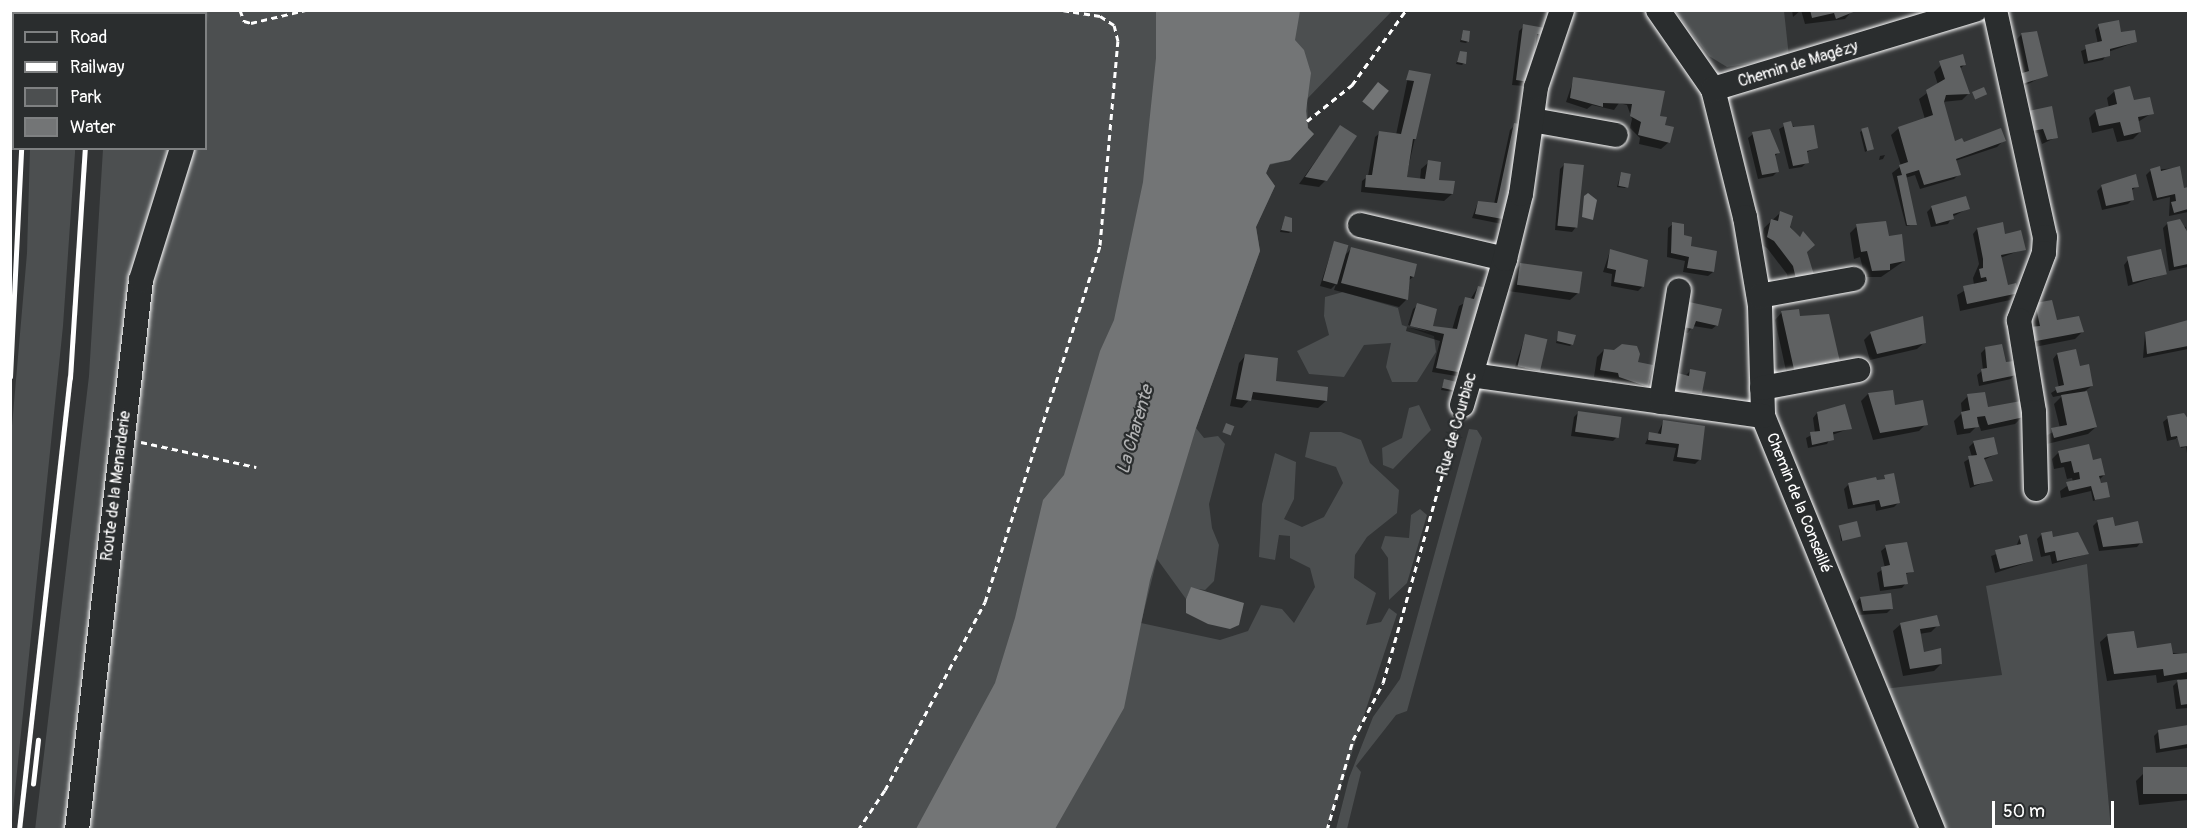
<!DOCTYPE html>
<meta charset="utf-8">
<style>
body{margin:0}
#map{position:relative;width:2199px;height:840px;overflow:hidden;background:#333536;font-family:Pangolin,sans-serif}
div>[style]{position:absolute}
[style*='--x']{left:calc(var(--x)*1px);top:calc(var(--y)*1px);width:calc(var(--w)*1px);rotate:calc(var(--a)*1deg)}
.green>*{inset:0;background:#4c4f50}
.water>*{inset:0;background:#737576;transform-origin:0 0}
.shadow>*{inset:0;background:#0007}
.building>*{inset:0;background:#5f6162;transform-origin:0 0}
.path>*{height:3px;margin-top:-1.5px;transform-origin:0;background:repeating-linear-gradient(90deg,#fff 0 6px,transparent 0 10.5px)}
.roads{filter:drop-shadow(0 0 2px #fff) drop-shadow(0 0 2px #fff)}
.minor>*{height:24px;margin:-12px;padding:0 12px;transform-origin:12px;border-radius:12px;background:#2a2d2e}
.rail>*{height:4.5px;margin:-2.25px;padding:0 2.25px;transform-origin:2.25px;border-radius:2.25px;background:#fff}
span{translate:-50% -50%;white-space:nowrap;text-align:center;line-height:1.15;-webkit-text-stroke:4.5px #2a2d2e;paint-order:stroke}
.street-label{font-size:16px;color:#fff}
.water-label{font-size:18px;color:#b2b3b4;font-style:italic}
.frame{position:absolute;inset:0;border:12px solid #fff;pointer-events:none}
.legend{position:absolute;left:12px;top:12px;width:195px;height:138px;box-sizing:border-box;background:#2a2d2e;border:2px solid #7f8182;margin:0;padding:8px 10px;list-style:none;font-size:18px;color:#fff}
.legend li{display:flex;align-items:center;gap:12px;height:30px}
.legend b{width:30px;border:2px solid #7f8182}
.scale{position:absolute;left:1992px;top:801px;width:122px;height:27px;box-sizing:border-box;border:3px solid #fff;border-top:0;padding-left:8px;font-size:18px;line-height:21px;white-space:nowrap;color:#fff;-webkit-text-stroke:4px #2a2d2e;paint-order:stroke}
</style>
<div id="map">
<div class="green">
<i style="clip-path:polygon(11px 10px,18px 11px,14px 14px,11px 126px)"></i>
<i style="clip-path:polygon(104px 11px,1392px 11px,1307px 99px,1308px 128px,1314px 134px,1290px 160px,1269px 165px,1266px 174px,1275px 186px,1256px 227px,1260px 251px,1196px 428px,1204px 438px,1218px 436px,1225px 444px,1209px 504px,1212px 528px,1219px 545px,1214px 581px,1205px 590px,1191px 588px,1186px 599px,1157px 559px,1141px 623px,1220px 640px,1248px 631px,1261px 605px,1282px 609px,1294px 623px,1315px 587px,1310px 568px,1290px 558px,1290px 536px,1279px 535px,1275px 560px,1259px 557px,1262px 504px,1275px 453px,1296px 462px,1294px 499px,1284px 519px,1302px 527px,1324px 517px,1343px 483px,1336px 467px,1305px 457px,1310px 432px,1341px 432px,1361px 440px,1370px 463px,1399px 490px,1397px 513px,1367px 537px,1355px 555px,1354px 578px,1376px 593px,1366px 625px,1381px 622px,1389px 608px,1397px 614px,1327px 829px,35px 830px,89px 376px,103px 149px,206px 148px,206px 14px)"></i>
<i style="clip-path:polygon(1675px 11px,1784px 11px,1789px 57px,1727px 67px,1709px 56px)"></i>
<i style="clip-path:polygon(30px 149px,75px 149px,75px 153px,63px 326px,11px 830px,10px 449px,27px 253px)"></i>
<i style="clip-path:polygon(1343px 292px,1398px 308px,1402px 325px,1434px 336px,1436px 352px,1417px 382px,1392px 382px,1386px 367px,1391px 343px,1364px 345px,1344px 377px,1309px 374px,1297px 351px,1329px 335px,1324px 316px,1325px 297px)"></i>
<i style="clip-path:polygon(1419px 405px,1431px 430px,1393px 469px,1383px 465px,1382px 448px,1402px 438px,1409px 408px)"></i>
<i style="clip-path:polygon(1469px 429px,1477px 430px,1482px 438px,1407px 711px,1396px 715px,1356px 766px,1361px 772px,1347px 829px,1336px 829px,1349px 778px,1373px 717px,1400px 679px)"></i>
<i style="clip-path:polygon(1420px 509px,1427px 515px,1407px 583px,1389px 600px,1388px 558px,1381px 548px,1385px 536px,1409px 538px,1411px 515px)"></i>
<i style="clip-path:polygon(2087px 564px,2111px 829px,1933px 829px,1875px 690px,2002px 675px,1986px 586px)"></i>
</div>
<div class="water">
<i style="clip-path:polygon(1156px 11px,1300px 11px,1295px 40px,1304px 50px,1311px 73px,1306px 111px,1308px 128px,1314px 134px,1290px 160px,1270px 164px,1266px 173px,1275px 186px,1256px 227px,1260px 251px,1196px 428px,1150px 580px,1124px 708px,1055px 829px,916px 829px,995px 683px,1015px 618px,1043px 500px,1064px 475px,1100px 351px,1114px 320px,1143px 182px,1156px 58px)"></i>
<i style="left:1378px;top:82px;width:14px;height:25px;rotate:39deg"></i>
<i style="clip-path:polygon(1588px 193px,1597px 200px,1593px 220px,1582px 217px,1584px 196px)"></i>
<i style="clip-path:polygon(1191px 587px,1244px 603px,1239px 625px,1230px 629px,1208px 624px,1186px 613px,1186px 599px)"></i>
</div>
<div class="shadow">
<i style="clip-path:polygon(1792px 10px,1801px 10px,1793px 17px)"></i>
<i style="clip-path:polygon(1801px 10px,1853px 10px,1845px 19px,1805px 24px)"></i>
<i style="clip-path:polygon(1524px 26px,1542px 34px,1535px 35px,1524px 86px,1512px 85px,1519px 31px)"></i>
<i style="clip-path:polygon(2099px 26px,2136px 42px,2108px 52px,2103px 60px,2084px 64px,2081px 51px,2098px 44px,2095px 30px)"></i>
<i style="clip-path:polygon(1463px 32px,1468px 41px,1466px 43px,1460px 42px)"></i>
<i style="clip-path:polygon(2022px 34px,2046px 75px,2024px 86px,2017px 39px)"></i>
<i style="clip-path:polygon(1460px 53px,1464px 63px,1462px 65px,1456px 64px)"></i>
<i style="clip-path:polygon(1941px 65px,1964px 65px,1960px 69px,1969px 93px,1962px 100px,1942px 102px,1954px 143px,2004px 140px,1997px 147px,1955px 161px,1959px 174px,1954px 179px,1920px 189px,1915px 175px,1905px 178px,1915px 224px,1906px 226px,1892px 173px,1901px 166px,1891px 135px,1899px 128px,1925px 119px,1919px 99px,1938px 85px,1934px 72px)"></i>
<i style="clip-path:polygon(1409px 72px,1429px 75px,1406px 178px,1420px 180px,1421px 169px,1429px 162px,1438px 181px,1452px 194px,1444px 201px,1361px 192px,1362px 181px,1368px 176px,1375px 137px,1380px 133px,1396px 135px)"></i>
<i style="clip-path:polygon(1574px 78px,1663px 92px,1657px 120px,1664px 125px,1669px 142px,1661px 149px,1639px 144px,1640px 138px,1630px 128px,1632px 119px,1627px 105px,1619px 103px,1614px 110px,1592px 105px,1587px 109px,1566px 102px)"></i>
<i style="clip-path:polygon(2115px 91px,2152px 113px,2138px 122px,2140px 132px,2133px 139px,2117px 142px,2113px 128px,2092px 133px,2089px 118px,2096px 111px,2109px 108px,2107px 98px)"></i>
<i style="clip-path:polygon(2024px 117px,2057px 137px,2042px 144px,2038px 133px,2028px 134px)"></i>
<i style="clip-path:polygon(1790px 123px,1816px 147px,1806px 153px,1807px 162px,1802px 167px,1789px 169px,1779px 129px)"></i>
<i style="clip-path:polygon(1515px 125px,1502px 224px,1472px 218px,1478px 202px,1494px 204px,1510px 130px)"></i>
<i style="clip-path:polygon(1340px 127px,1326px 180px,1319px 187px,1299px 184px)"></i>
<i style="clip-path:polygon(1862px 131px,1872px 148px,1865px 152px,1860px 132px)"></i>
<i style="clip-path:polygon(1753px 134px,1778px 153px,1774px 157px,1777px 172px,1773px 176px,1758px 179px,1748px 138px)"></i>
<i style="clip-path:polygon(1885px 155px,1883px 159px,1879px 160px,1880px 156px)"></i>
<i style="clip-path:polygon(1565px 164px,1576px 227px,1572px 232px,1555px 230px,1560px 169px)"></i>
<i style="clip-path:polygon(2178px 168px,2183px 190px,2188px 189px,2188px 212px,2169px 216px,2170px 197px,2153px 201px,2146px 175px,2151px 170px)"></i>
<i style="clip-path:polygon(1621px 173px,1627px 186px,1625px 188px,1617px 187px)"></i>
<i style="clip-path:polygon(2102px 186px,2137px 186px,2131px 191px,2132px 200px,2128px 204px,2102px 210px,2097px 191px)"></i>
<i style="clip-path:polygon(1932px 207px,1969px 208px,1952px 217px,1948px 224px,1931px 227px,1927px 212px)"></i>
<i style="clip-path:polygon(1780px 213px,1799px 238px,1803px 234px,1812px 275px,1789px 285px,1787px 274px,1767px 248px,1760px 244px,1764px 228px)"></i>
<i style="clip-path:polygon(1285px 217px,1291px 231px,1289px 233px,1280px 232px)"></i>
<i style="clip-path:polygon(2168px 223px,2186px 227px,2188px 267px,2169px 271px,2163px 228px)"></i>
<i style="clip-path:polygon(1673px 224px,1713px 272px,1708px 276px,1683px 272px,1685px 261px,1667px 257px,1668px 228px)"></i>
<i style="clip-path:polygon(1857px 226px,1888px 238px,1904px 261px,1881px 277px,1865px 277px,1860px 257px,1854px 259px,1850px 233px)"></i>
<i style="clip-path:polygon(1977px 229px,2004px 236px,2024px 249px,2000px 258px,2007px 287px,2017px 293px,2010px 300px,1960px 311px,1957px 295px,1974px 285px,1973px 278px,1979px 264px,1973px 234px)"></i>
<i style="clip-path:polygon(1334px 243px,1343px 257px,1351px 249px,1413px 277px,1408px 281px,1406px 300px,1399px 307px,1334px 290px,1336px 284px,1331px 289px,1320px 286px)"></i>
<i style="clip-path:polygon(1610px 251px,1643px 286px,1638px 291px,1611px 286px,1612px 274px,1603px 272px)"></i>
<i style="clip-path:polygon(2128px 260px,2165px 274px,2128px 286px,2124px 265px)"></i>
<i style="clip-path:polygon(1520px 265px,1578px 293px,1570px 300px,1508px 291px,1513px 272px)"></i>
<i style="clip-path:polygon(1478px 287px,1462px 377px,1432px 372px,1440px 341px,1406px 331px,1407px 327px,1430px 332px,1408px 325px,1413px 309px,1418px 305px,1432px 327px,1452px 330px,1459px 306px,1470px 300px)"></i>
<i style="clip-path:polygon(2036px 305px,2056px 322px,2082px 332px,2075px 339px,2025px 349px,2029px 312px)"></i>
<i style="clip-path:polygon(1782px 312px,1799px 317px,1828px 316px,1788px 380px,1775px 320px)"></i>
<i style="clip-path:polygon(1684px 313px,1717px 325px,1712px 329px,1693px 326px,1688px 333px,1675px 330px)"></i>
<i style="clip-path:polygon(2188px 324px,2188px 349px,2143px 358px,2145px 333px)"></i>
<i style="clip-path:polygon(1559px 333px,1572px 344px,1570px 346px,1556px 343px)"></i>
<i style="clip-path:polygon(1871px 333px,1925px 342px,1917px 349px,1870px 360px,1864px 340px)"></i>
<i style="clip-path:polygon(1525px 336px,1539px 370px,1535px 375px,1514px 370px)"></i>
<i style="clip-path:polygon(1986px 348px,2015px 374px,2011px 379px,1979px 386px,1977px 375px,1983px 370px,1981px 353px)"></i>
<i style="clip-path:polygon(1604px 350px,1636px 364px,1646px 386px,1639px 393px,1612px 384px,1612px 380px,1594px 377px,1597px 357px)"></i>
<i style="clip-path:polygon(2057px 354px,2079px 368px,2092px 386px,2085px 391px,2096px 427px,2088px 434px,2047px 444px,2044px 437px,2060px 428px,2054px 404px,2063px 395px,2053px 397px,2051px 393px,2059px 388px,2053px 359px)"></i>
<i style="clip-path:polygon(1246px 355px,1275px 382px,1326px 401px,1318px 408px,1250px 399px,1242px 408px,1230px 406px,1239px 363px)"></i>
<i style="clip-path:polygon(1691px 370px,1701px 392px,1696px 397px,1667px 395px)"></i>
<i style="clip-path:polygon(1444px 381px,1460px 393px,1441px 390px)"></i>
<i style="clip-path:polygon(1891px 391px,1894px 406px,1926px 424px,1919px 431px,1873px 440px,1861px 401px,1868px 394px)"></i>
<i style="clip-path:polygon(1968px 396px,1987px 408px,2022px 417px,2015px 424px,1981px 431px,1979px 424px,1970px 433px,1957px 435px,1954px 421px,1962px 413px,1961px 403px)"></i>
<i style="clip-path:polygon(1578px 413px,1618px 436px,1613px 441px,1571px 436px,1574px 417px)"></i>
<i style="clip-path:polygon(1817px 413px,1851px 428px,1832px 435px,1827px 444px,1808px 448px,1806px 438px,1815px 433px,1813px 418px)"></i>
<i style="clip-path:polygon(2168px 418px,2188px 421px,2188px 460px,2186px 447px,2181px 448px,2179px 438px,2176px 438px,2178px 448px,2176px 439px,2167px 441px,2163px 422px)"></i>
<i style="clip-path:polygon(1663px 422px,1700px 459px,1695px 464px,1673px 461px,1676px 448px,1645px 444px,1650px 434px,1657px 435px)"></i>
<i style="clip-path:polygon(1974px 442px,1996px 454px,1984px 460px,1991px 480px,1970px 488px,1964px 462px,1972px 457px,1969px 447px)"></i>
<i style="clip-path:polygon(2059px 452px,2092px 461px,2104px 475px,2099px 480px,2108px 496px,2093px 501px,2091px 491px,2061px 498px,2060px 491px,2073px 482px,2072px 478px,2067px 479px,2064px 467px,2054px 469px,2052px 459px)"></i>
<i style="clip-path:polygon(1885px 477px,1899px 502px,1894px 507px,1876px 511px,1875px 504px,1848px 509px,1844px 489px,1849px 484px,1875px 480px,1884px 483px)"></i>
<i style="clip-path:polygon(2098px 521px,2113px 528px,2141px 542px,2137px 547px,2099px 551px,2093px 526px)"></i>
<i style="clip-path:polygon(1839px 526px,1859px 536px,1841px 541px)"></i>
<i style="clip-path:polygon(2042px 534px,2052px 539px,2087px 554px,2052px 564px,2050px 555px,2041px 557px,2037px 539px)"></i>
<i style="clip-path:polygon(2020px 537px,2032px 561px,1995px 573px,1991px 556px,2016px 547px)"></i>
<i style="clip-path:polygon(1886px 547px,1912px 572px,1905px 574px,1906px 583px,1902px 588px,1880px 591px,1877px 573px,1885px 568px,1881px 551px)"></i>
<i style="clip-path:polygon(1860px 598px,1892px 608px,1887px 613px,1859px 615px,1856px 603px)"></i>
<i style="clip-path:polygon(1901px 624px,1938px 625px,1931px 632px,1919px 634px,1922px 653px,1941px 664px,1934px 671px,1903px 676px,1893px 631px)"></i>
<i style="clip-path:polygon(2108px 635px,2135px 650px,2188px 654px,2188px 708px,2176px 709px,2173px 686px,2180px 679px,2157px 683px,2156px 675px,2107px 681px,2100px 642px)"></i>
<i style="clip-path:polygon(2188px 727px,2187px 748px,2156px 753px,2154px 736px,2158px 732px)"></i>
<i style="clip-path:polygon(2188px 769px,2188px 800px,2139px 805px,2136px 781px,2143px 774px)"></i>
</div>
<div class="building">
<i style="clip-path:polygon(1810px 10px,1856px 10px,1856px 11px,1836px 19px,1834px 13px,1812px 18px)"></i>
<i style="clip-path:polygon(2119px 20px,2121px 32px,2135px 30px,2137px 42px,2110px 49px,2110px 56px,2088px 61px,2085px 45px,2102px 41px,2098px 24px)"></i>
<i style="clip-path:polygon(1523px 24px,1545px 28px,1544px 35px,1537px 34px,1530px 82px,1516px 80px)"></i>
<i style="clip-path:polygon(1463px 30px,1470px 31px,1469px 42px,1461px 40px)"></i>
<i style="clip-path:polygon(2037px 31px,2048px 76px,2022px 84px,2019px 74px,2029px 71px,2021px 33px)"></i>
<i style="clip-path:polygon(1460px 51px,1467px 52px,1466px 64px,1457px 62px)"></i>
<i style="clip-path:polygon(1963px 54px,1966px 65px,1960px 66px,1970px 94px,1946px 95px,1944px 102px,1955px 141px,1962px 138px,1964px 142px,2001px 128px,2006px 141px,1956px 159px,1961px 175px,1924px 185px,1919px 170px,1906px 174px,1917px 225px,1907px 225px,1897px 176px,1902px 175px,1899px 165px,1908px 162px,1898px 127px,1933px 115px,1926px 90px,1945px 79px,1939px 61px)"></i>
<i style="clip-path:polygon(1409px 70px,1431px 74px,1416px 139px,1413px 139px,1407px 177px,1425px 179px,1428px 160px,1441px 162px,1439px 180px,1455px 181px,1453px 194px,1365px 187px,1366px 175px,1372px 175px,1379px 131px,1401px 134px,1414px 81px,1406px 80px)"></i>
<i style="clip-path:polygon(1573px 77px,1665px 91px,1660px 116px,1667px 117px,1665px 125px,1674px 127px,1670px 143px,1638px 135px,1641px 122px,1630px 116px,1632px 104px,1603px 103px,1603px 107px,1570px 98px)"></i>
<i style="clip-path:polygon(2130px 86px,2134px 100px,2150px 97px,2154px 114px,2138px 117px,2141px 132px,2124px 136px,2120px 122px,2099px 126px,2095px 110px,2117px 104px,2114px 90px)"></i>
<i style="left:1984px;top:87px;width:8px;height:13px;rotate:67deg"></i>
<i style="clip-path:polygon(2052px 106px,2058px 138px,2047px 140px,2043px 129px,2032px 131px,2028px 111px)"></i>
<i style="clip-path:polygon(1791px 121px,1793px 127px,1814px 125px,1818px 148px,1807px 151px,1809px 163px,1793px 166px,1783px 123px)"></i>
<i style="clip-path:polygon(1514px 123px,1525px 125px,1508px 220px,1475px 214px,1478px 201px,1497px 203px)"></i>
<i style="clip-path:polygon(1340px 125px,1357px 136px,1327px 181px,1305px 177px)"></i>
<i style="left:1868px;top:127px;width:23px;height:7px;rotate:75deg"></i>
<i style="clip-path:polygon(1770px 129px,1780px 153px,1775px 154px,1779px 172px,1762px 175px,1752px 132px)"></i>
<i style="left:1564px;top:163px;width:20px;height:63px;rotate:6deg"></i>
<i style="clip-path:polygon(2160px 166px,2161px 171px,2180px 166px,2184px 188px,2188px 187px,2188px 209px,2174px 213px,2171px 202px,2176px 201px,2175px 194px,2157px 198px,2150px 169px)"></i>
<i style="left:1621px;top:172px;width:10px;height:14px;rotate:11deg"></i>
<i style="clip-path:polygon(2136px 174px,2139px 187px,2132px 188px,2134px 200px,2106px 206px,2101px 185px)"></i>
<i style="clip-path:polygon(1966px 196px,1970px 209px,1953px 214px,1954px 219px,1936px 224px,1931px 206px)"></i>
<i style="clip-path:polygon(1780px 211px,1793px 216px,1790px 227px,1800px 237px,1803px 231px,1815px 245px,1807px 252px,1814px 275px,1796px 279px,1793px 266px,1774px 241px,1767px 237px,1771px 219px,1778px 221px)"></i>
<i style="clip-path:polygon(1285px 216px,1292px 218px,1292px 232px,1281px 230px)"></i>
<i style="clip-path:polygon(2180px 219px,2188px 233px,2188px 264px,2174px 267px,2167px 222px)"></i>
<i style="clip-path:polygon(1886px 221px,1889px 236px,1902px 234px,1905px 261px,1890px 264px,1890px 270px,1872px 271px,1867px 251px,1861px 252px,1856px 224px)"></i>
<i style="clip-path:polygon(1672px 222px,1684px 224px,1684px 235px,1692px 237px,1691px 246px,1717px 251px,1714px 272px,1687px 268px,1689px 257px,1671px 253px)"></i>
<i style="clip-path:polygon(2003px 222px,2005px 234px,2021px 230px,2026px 250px,2001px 255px,2008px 285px,2016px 283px,2019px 293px,1967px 304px,1963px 286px,1987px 281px,1986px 277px,1981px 278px,1979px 269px,1983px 268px,1983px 259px,1977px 228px)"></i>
<i style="left:1334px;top:241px;width:15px;height:41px;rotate:16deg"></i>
<i style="clip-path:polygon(1351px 247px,1417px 264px,1414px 277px,1410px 276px,1408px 300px,1341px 283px)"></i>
<i style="clip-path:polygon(1610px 249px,1648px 260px,1644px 287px,1614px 282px,1616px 270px,1607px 268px)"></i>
<i style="left:2161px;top:249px;width:26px;height:35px;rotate:77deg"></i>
<i style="left:1520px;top:263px;width:63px;height:22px;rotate:8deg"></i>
<i style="clip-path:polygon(1478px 286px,1491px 289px,1468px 374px,1436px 368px,1444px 334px,1410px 326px,1417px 303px,1437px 309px,1433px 326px,1457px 329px,1465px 297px,1474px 299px)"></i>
<i style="clip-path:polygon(2052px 300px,2057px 320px,2079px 316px,2084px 332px,2031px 342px,2029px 327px,2040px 326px,2035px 303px)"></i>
<i style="clip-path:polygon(1689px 302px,1722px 309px,1718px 326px,1696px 321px,1693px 329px,1678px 326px)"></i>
<i style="clip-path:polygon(1799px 309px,1800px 316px,1829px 314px,1840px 362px,1795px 374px,1781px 311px)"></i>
<i style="clip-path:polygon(1923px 316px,1926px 343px,1877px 354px,1870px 332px)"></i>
<i style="clip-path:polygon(2188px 320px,2188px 346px,2147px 354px,2145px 332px)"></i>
<i style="clip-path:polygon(1558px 331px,1576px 335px,1573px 345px,1557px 341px)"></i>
<i style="left:1525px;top:334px;width:23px;height:33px;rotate:13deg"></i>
<i style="clip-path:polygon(1622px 344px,1637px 346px,1640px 354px,1638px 362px,1653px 365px,1648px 387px,1619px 377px,1618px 373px,1600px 370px,1604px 349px,1614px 350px)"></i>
<i style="clip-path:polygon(2002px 344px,2006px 362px,2014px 361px,2017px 375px,1983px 382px,1981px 369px,1987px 368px,1985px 347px)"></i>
<i style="clip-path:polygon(2076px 349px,2080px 366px,2089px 364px,2093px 386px,2057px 393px,2055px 387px,2064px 385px,2057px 353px)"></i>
<i style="clip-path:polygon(1245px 354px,1278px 358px,1276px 381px,1328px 387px,1327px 401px,1253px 392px,1251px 401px,1236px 399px)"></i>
<i style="clip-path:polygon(1690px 369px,1706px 372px,1702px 393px,1671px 391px,1674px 372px,1689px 376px)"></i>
<i style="left:1444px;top:379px;width:22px;height:9px;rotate:13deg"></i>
<i style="clip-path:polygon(1893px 390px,1895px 405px,1923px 400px,1928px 425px,1880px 433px,1868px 393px)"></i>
<i style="clip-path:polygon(2087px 391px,2097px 427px,2054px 438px,2051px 428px,2067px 425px,2061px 395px)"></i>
<i style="clip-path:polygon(1985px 392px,1988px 407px,2021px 401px,2024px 417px,1988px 425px,1985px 416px,1977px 417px,1979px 427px,1964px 429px,1961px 412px,1970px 410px,1967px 394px)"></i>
<i style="clip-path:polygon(1845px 404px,1852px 429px,1833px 432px,1834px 440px,1812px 445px,1810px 432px,1820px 431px,1817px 412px)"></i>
<i style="left:1578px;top:411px;width:44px;height:21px;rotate:8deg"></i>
<i style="clip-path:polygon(2184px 413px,2188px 419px,2188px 446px,2180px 447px,2177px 436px,2171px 437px,2167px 416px)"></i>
<i style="clip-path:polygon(1663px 420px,1705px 426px,1701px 460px,1677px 457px,1679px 444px,1648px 440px,1649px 432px,1661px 434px)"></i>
<i style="left:1226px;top:423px;width:9px;height:10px;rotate:21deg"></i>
<i style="clip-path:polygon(1994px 437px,1998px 454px,1984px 458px,1993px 481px,1974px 485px,1968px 456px,1977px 455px,1973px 441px)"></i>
<i style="clip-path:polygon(2089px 444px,2093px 460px,2101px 458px,2105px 475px,2099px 476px,2101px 483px,2107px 482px,2110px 497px,2095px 500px,2091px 486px,2069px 491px,2066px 482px,2080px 479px,2079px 472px,2074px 473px,2071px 461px,2061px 463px,2058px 451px)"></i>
<i style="clip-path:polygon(1894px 473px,1900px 503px,1881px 507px,1879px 500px,1853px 505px,1848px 483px,1876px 477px,1877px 480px,1885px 479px,1884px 475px)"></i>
<i style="clip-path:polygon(2113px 517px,2115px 526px,2138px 521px,2143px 543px,2103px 547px,2097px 520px)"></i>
<i style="left:1857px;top:521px;width:16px;height:19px;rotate:76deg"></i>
<i style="clip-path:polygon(2052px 531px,2053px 537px,2078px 532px,2089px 554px,2057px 561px,2055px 551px,2045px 553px,2041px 533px)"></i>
<i style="clip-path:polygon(2027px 534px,2033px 561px,2000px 569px,1995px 550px,2021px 544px,2019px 536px)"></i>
<i style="clip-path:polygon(1907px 542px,1914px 572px,1906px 573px,1908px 584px,1884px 587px,1881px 567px,1890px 565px,1885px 545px)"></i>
<i style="clip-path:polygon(1891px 593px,1893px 609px,1863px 611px,1860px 597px)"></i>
<i style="clip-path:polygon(1937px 615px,1940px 626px,1920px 629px,1924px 652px,1941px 648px,1942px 664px,1910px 669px,1900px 623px)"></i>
<i style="clip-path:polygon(2134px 631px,2137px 648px,2171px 643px,2173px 654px,2188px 653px,2188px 672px,2164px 676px,2163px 669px,2114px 674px,2107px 634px)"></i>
<i style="clip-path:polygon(2188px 679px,2188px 704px,2181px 705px,2177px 680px)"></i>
<i style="clip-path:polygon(2188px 725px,2188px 744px,2160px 749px,2158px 730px)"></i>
<i style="left:2188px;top:767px;width:27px;height:45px;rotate:90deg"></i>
</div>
<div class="path">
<i style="--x:240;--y:10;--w:12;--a:70"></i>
<i style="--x:244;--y:21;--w:7;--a:16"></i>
<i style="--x:251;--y:23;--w:57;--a:-13.3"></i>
<i style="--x:1307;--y:121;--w:58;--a:-38.7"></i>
<i style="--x:1352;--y:85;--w:92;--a:-54.2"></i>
<i style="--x:141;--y:442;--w:118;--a:12.3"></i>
<i style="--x:858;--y:830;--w:48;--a:-56"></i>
<i style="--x:885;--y:790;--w:213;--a:-62"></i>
<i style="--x:985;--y:602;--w:375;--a:-72.1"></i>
<i style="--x:1100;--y:245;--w:205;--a:-85"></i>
<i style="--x:1118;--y:41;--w:16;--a:-104"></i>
<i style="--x:1114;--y:25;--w:17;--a:-147"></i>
<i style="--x:1100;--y:16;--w:37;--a:-171"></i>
<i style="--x:1327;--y:830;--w:94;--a:-73.9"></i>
<i style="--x:1353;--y:740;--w:64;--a:-62.2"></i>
<i style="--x:1383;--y:683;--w:269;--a:-74.1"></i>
</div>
<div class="roads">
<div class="minor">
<i style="--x:190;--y:10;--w:4;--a:76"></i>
<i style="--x:1658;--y:10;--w:96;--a:55.2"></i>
<i style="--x:1713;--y:89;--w:132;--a:76"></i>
<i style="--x:1745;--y:217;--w:90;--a:80.4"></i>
<i style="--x:1760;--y:306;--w:110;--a:88.4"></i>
<i style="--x:1763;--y:416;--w:448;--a:67.7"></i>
<i style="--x:1995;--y:10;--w:232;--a:77.6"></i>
<i style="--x:2045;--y:237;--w:16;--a:94"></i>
<i style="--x:2044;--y:253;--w:72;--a:110.5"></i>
<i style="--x:2019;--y:320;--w:93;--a:80.7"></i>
<i style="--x:2034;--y:412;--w:77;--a:88.5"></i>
<i style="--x:1713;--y:89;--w:274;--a:-16.8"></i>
<i style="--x:1532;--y:120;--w:85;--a:10.1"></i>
<i style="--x:1360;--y:225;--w:149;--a:13.2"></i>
<i style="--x:1759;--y:296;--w:96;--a:-10.3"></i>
<i style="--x:1471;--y:375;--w:295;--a:8"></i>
<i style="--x:1762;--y:388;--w:98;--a:-10.6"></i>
<i style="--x:1661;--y:402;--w:113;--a:-80.9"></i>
<i style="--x:1462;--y:405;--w:152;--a:-73.6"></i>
<i style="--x:1505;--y:259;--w:67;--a:-76.2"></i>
<i style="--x:1521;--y:194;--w:108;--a:-82"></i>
<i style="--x:1536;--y:87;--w:81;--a:-71.3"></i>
<i style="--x:77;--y:830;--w:554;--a:-83.36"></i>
<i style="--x:141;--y:280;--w:138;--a:-72.7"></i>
</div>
</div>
<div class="rail">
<i style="--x:25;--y:14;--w:4;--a:-90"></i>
<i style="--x:96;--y:14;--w:4;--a:-90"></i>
<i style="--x:10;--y:377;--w:229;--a:-87.2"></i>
<i style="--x:33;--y:784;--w:44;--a:-83.5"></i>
<i style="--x:19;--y:830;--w:455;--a:-83.6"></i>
<i style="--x:70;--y:378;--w:230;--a:-86.3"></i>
</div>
<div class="street-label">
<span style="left:1798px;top:64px;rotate:-17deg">Chemin de Magézy</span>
<span style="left:1457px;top:424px;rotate:-74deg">Rue de Courbiac</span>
<span style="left:116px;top:486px;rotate:-83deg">Route de la Menarderie</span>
<span style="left:1799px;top:503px;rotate:68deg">Chemin de la Conseillé</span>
</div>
<div class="water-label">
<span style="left:1136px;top:430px;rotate:-74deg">La Charente</span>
</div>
<div class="frame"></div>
<ul class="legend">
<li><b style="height:8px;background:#2a2d2e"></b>Road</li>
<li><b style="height:8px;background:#fff"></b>Railway</li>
<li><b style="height:16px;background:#4c4f50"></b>Park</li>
<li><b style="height:16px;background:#737576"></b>Water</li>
</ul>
<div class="scale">50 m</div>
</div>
